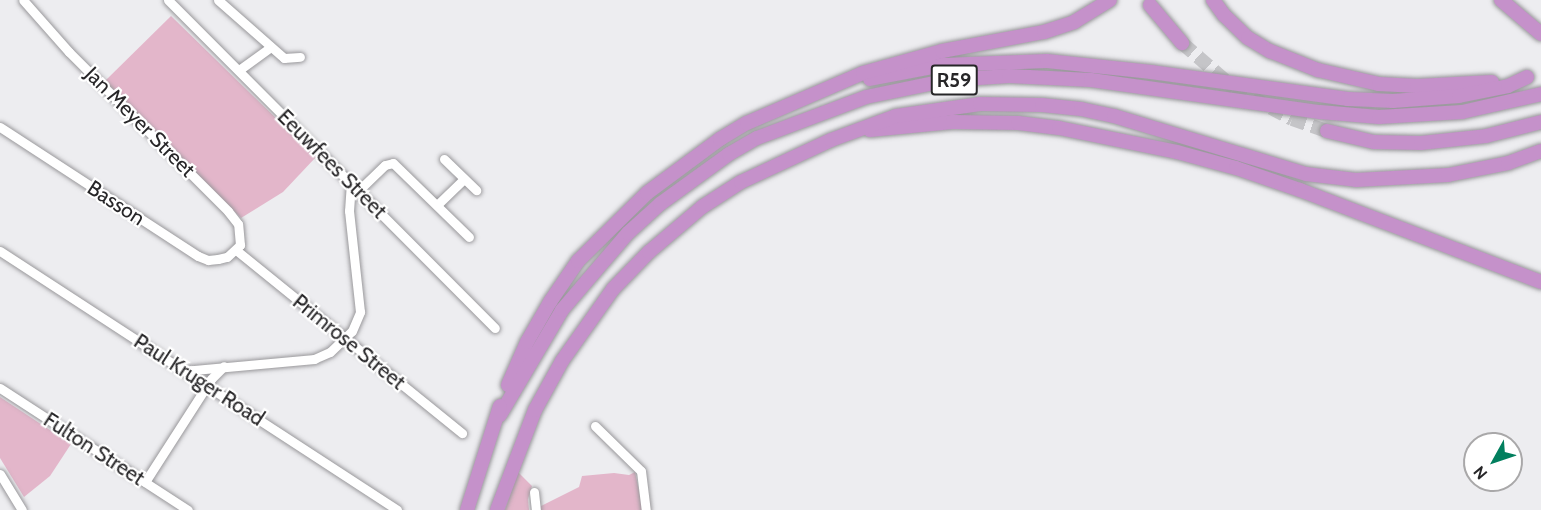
<!DOCTYPE html>
<style>
body{margin:0}
#map{position:relative;width:1541px;height:510px;overflow:hidden;background:#ededf0;font-family:Cabin,sans-serif}
div>[style]{position:absolute}
[style*='--x']{left:calc(var(--x)*1px);top:calc(var(--y)*1px);width:calc(var(--w)*1px);rotate:calc(var(--a)*1deg)}
.green>*{inset:0;background:#e3b6ca}
.highway-tunnel>*{height:14px;margin-top:-7px;transform-origin:0;background:repeating-linear-gradient(90deg,#c5c5c8 0 14px,transparent 0 21px)}
.roads{filter:drop-shadow(0 0 2px #99989b) drop-shadow(0 0 2px #99989b)}
.minor>*{height:9px;margin:-4.5px;padding:0 4.5px;transform-origin:4.5px;border-radius:4.5px;background:#fff}
.highway>*{height:14px;margin:-7px;padding:0 7px;transform-origin:7px;border-radius:7px;background:#c591ca}
span{translate:-50% -50%;white-space:nowrap;text-align:center;line-height:1.15;-webkit-text-stroke:4.5px #fff;paint-order:stroke}
.shield-label span{padding:2px 4px;background:#fff;border:2px solid;border-radius:4px;-webkit-text-stroke-width:0}
.shield-label{font-size:20px;color:#272628;font-weight:700}
.street-label{font-size:21px;color:#272628}
.north{position:absolute;left:1463px;top:432px;width:60px;height:60px;box-sizing:border-box;background:#fff;border:2px solid #a9a8a9;border-radius:50%;rotate:230deg;font-size:16px;font-weight:700;line-height:24px;text-align:center;color:#272628}
.north::after{content:'';display:block;margin:auto;width:21px;height:27px;background:#027f5e;clip-path:polygon(50% 0,100% 100%,50% 72%,0 100%)}
</style>
<div id="map">
<div class="green">
<i style="clip-path:polygon(171px 16px,316px 157px,283px 192px,241px 218px,105px 81px)"></i>
<i style="clip-path:polygon(0 397px,71px 444px,50px 476px,24px 497px,0 458px)"></i>
<i style="clip-path:polygon(518px 472px,532px 486px,528px 499px,529px 510px,505px 510px)"></i>
<i style="clip-path:polygon(635px 472px,643px 510px,540px 510px,539px 507px,579px 487px,582px 476px,614px 473px,629px 475px)"></i>
</div>
<div class="highway-tunnel">
<i style="--x:1182;--y:43;--w:69;--a:40.9"></i>
<i style="--x:1234;--y:88;--w:66;--a:28.1"></i>
<i style="--x:1292;--y:119;--w:37;--a:19"></i>
</div>
<div class="roads">
<div class="minor">
<i style="--x:168;--y:0;--w:463;--a:45.1"></i>
<i style="--x:218;--y:0;--w:88;--a:41.3"></i>
<i style="--x:284;--y:58;--w:16;--a:-4"></i>
<i style="--x:239;--y:70;--w:39;--a:-36"></i>
<i style="--x:0;--y:127;--w:236;--a:33.1"></i>
<i style="--x:198;--y:256;--w:11;--a:22"></i>
<i style="--x:208;--y:260;--w:10;--a:-6"></i>
<i style="--x:218;--y:259;--w:9;--a:-13"></i>
<i style="--x:227;--y:257;--w:18;--a:-43"></i>
<i style="--x:240;--y:245;--w:21;--a:-95"></i>
<i style="--x:238;--y:224;--w:16;--a:-128"></i>
<i style="--x:228;--y:211;--w:225;--a:-135"></i>
<i style="--x:69;--y:52;--w:69;--a:-131.5"></i>
<i style="--x:444;--y:159;--w:45;--a:44.1"></i>
<i style="--x:358;--y:191;--w:37;--a:-44"></i>
<i style="--x:385;--y:165;--w:8;--a:-14"></i>
<i style="--x:393;--y:163;--w:106;--a:44.2"></i>
<i style="--x:437;--y:205;--w:37;--a:-44"></i>
<i style="--x:236;--y:250;--w:291;--a:39"></i>
<i style="--x:0;--y:251;--w:474;--a:33.1"></i>
<i style="--x:183;--y:371;--w:132;--a:-5.2"></i>
<i style="--x:314;--y:359;--w:17;--a:-24"></i>
<i style="--x:330;--y:352;--w:30;--a:-44"></i>
<i style="--x:352;--y:331;--w:21;--a:-67"></i>
<i style="--x:360;--y:312;--w:102;--a:-96.2"></i>
<i style="--x:349;--y:211;--w:28;--a:-86"></i>
<i style="--x:0;--y:388;--w:224;--a:33"></i>
<i style="--x:595;--y:426;--w:64;--a:44.4"></i>
<i style="--x:641;--y:471;--w:39;--a:83"></i>
<i style="--x:0;--y:474;--w:42;--a:58.6"></i>
<i style="--x:145;--y:482;--w:122;--a:-57.3"></i>
<i style="--x:211;--y:379;--w:18;--a:-45"></i>
<i style="--x:534;--y:492;--w:18;--a:84"></i>
</div>
<div class="highway">
<i style="--x:1213;--y:0;--w:19;--a:54"></i>
<i style="--x:1224;--y:15;--w:33;--a:44"></i>
<i style="--x:1248;--y:38;--w:26;--a:31"></i>
<i style="--x:1270;--y:51;--w:52;--a:21.6"></i>
<i style="--x:1318;--y:70;--w:63;--a:12.9"></i>
<i style="--x:1379;--y:84;--w:38;--a:3"></i>
<i style="--x:1417;--y:86;--w:75;--a:-3.1"></i>
<i style="--x:1501;--y:0;--w:52;--a:40.4"></i>
<i style="--x:1150;--y:5;--w:50;--a:49.9"></i>
<i style="--x:870;--y:79;--w:74;--a:-10.9"></i>
<i style="--x:943;--y:65;--w:104;--a:-2.2"></i>
<i style="--x:1047;--y:61;--w:105;--a:6"></i>
<i style="--x:1151;--y:72;--w:199;--a:7.8"></i>
<i style="--x:1348;--y:99;--w:45;--a:2.5"></i>
<i style="--x:1393;--y:101;--w:66;--a:-4.3"></i>
<i style="--x:1459;--y:96;--w:50;--a:-11.5"></i>
<i style="--x:1508;--y:86;--w:21;--a:-25"></i>
<i style="--x:870;--y:130;--w:83;--a:-5.5"></i>
<i style="--x:953;--y:122;--w:65;--a:0.9"></i>
<i style="--x:1018;--y:123;--w:41;--a:7"></i>
<i style="--x:1059;--y:128;--w:120;--a:11.5"></i>
<i style="--x:1177;--y:152;--w:61;--a:15.2"></i>
<i style="--x:1236;--y:168;--w:68;--a:19"></i>
<i style="--x:1300;--y:190;--w:258;--a:20.9"></i>
<i style="--x:1327;--y:131;--w:48;--a:13.2"></i>
<i style="--x:1374;--y:142;--w:47;--a:1.2"></i>
<i style="--x:1421;--y:143;--w:65;--a:-6.1"></i>
<i style="--x:1486;--y:136;--w:57;--a:-14.3"></i>
<i style="--x:508;--y:385;--w:47;--a:-66.2"></i>
<i style="--x:527;--y:342;--w:46;--a:-60.1"></i>
<i style="--x:550;--y:302;--w:50;--a:-55.7"></i>
<i style="--x:578;--y:261;--w:97;--a:-44.6"></i>
<i style="--x:647;--y:193;--w:91;--a:-36.5"></i>
<i style="--x:720;--y:139;--w:31;--a:-31"></i>
<i style="--x:747;--y:123;--w:126;--a:-23.3"></i>
<i style="--x:863;--y:73;--w:82;--a:-15.6"></i>
<i style="--x:942;--y:51;--w:104;--a:-10.6"></i>
<i style="--x:1044;--y:32;--w:32;--a:-18"></i>
<i style="--x:1074;--y:22;--w:42;--a:-31.4"></i>
<i style="--x:500;--y:415;--w:122;--a:-59.4"></i>
<i style="--x:562;--y:310;--w:101;--a:-49.4"></i>
<i style="--x:628;--y:233;--w:43;--a:-42.2"></i>
<i style="--x:660;--y:204;--w:85;--a:-35.9"></i>
<i style="--x:729;--y:154;--w:32;--a:-30"></i>
<i style="--x:757;--y:138;--w:116;--a:-20.6"></i>
<i style="--x:866;--y:97;--w:85;--a:-11.6"></i>
<i style="--x:949;--y:80;--w:60;--a:-3.8"></i>
<i style="--x:1009;--y:76;--w:82;--a:2.8"></i>
<i style="--x:1091;--y:80;--w:231;--a:8"></i>
<i style="--x:1320;--y:112;--w:59;--a:4.8"></i>
<i style="--x:1379;--y:117;--w:83;--a:-3.4"></i>
<i style="--x:1462;--y:112;--w:81;--a:-12.8"></i>
<i style="--x:467;--y:510;--w:109;--a:-72.4"></i>
<i style="--x:497;--y:510;--w:107;--a:-69.2"></i>
<i style="--x:535;--y:410;--w:56;--a:-61.1"></i>
<i style="--x:562;--y:361;--w:88;--a:-54.7"></i>
<i style="--x:613;--y:289;--w:52;--a:-45.8"></i>
<i style="--x:649;--y:252;--w:70;--a:-40.3"></i>
<i style="--x:702;--y:207;--w:46;--a:-32.7"></i>
<i style="--x:741;--y:182;--w:99;--a:-25"></i>
<i style="--x:831;--y:140;--w:69;--a:-20.3"></i>
<i style="--x:896;--y:116;--w:85;--a:-8.1"></i>
<i style="--x:980;--y:104;--w:62;--a:0.9"></i>
<i style="--x:1042;--y:105;--w:39;--a:6"></i>
<i style="--x:1081;--y:109;--w:34;--a:12"></i>
<i style="--x:1114;--y:116;--w:201;--a:16.8"></i>
<i style="--x:1306;--y:174;--w:50;--a:6.8"></i>
<i style="--x:1356;--y:180;--w:92;--a:-3.1"></i>
<i style="--x:1448;--y:175;--w:61;--a:-11.3"></i>
<i style="--x:1508;--y:163;--w:35;--a:-20"></i>
</div>
</div>
<div class="shield-label">
<span style="left:954px;top:80px">R59</span>
</div>
<div class="street-label">
<span style="left:140px;top:122px;rotate:45deg">Jan Meyer Street</span>
<span style="left:332px;top:164px;rotate:45deg">Eeuwfees Street</span>
<span style="left:116px;top:203px;rotate:33deg">Basson</span>
<span style="left:349px;top:342px;rotate:39deg">Primrose Street</span>
<span style="left:199px;top:380px;rotate:33deg">Paul Kruger Road</span>
<span style="left:94px;top:449px;rotate:33deg">Fulton Street</span>
</div>
<div class="north">N</div>
</div>
